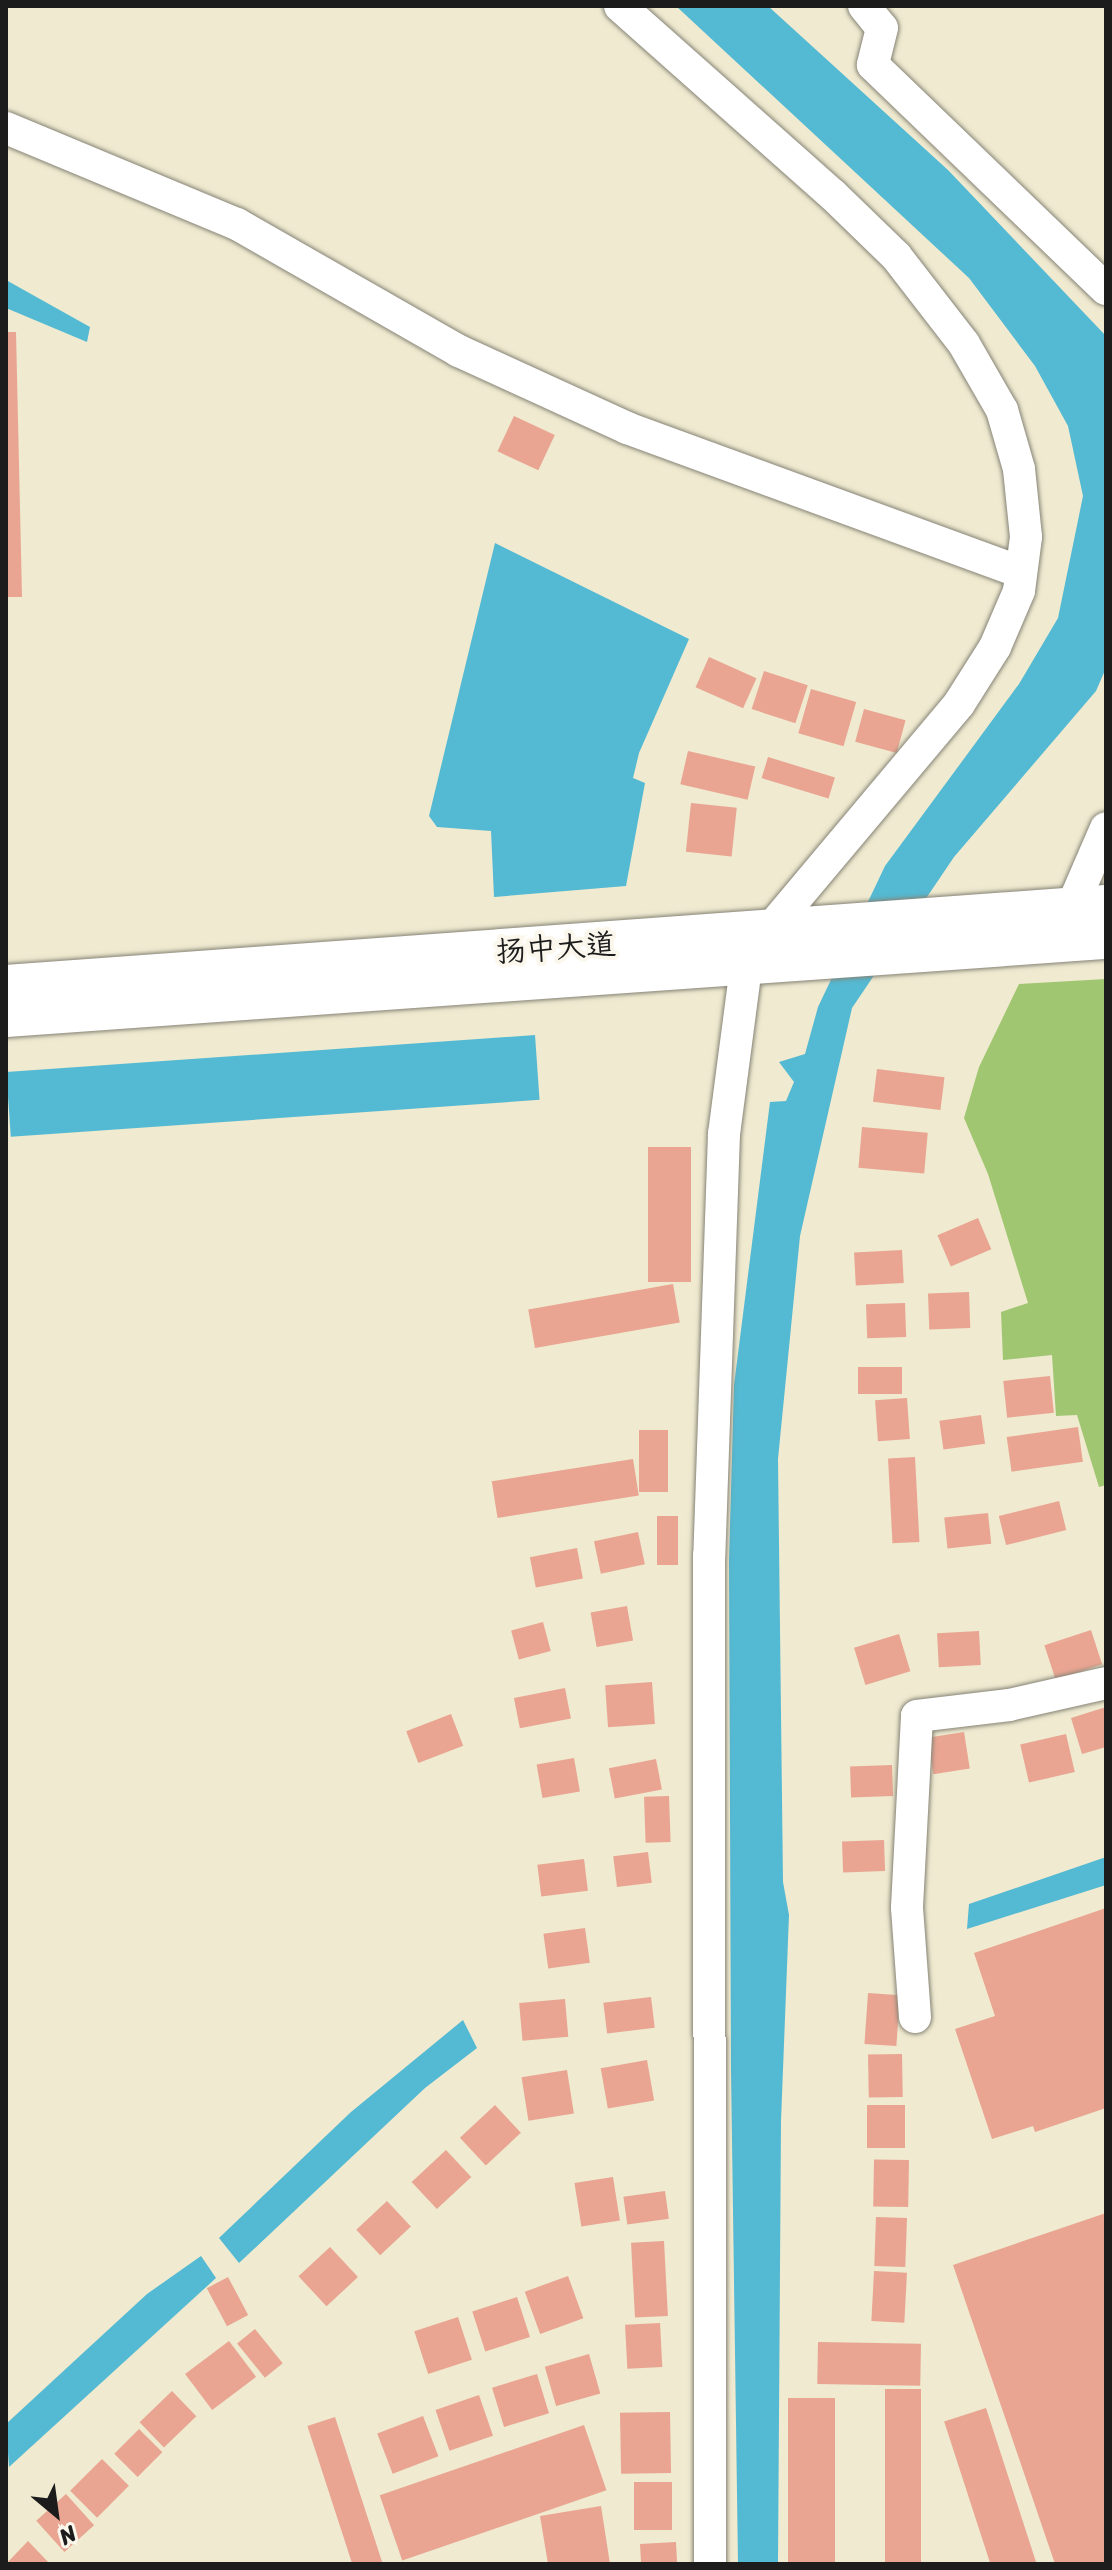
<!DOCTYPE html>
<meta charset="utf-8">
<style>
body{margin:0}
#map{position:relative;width:1112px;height:2570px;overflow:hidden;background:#efead0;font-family:Sriracha,"LXGW WenKai TC",sans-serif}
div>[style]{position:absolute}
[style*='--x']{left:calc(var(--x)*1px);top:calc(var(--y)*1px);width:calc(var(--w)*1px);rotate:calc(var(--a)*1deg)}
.green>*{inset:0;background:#a0c671}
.water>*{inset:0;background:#54b9d2;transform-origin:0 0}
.building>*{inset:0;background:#e9a592;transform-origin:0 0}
.roads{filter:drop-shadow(0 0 2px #868376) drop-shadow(0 0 2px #868376)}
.minor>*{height:32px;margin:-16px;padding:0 16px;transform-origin:16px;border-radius:16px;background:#fff}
.major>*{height:42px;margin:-21px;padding:0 21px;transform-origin:21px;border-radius:21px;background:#fff}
span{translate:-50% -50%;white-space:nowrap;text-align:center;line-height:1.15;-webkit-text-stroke:8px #fbf7ec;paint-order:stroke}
.street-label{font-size:30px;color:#1c1c1c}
.frame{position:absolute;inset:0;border:8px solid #1c1c1c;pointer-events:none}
.north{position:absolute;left:16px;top:2474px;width:80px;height:80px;-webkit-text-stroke:6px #fbf7ec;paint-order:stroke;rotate:151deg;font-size:22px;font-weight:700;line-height:32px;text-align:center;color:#1c1c1c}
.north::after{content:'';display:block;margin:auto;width:28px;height:36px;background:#1c1c1c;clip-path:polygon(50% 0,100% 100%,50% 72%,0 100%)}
</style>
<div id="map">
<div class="green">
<i style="clip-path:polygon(1106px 979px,1106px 1485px,1099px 1487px,1077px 1415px,1056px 1416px,1052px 1355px,1003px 1360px,1001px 1312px,1028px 1303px,988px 1174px,964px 1118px,979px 1067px,1019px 984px)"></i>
</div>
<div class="water">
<i style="clip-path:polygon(676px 6px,768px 6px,948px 170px,1106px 336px,1106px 668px,1096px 691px,954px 857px,852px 1008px,800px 1236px,778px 1459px,783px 1882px,789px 1915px,781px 2121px,778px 2564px,738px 2564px,731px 2070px,729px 1560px,734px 1385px,770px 1102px,786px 1101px,794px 1082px,779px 1062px,805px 1054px,818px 1007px,885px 866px,1019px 684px,1058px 618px,1083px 496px,1068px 426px,1035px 366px,969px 278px)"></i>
<i style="clip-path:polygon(6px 280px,90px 327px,87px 342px,6px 308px)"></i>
<i style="clip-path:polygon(495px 543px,689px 639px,639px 753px,633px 778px,645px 783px,626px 886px,494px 897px,491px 831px,437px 827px,429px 816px)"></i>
<i style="left:535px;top:1035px;width:65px;height:530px;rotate:86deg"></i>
<i style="clip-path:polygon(1106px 1857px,1106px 1885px,967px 1929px,969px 1904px)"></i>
<i style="clip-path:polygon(463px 2020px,477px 2048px,425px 2088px,239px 2263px,219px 2238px,351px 2112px)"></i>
<i style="clip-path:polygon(201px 2256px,216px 2278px,9px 2467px,6px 2424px,147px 2294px)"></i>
</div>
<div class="building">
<i style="clip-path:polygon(6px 332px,16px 332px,22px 597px,6px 597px)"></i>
<i style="left:514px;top:416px;width:45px;height:39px;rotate:25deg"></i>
<i style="left:709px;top:657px;width:52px;height:33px;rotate:24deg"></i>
<i style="left:764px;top:671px;width:46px;height:40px;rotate:18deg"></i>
<i style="left:811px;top:689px;width:47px;height:46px;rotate:16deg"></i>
<i style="left:864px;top:709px;width:43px;height:34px;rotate:15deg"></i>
<i style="left:688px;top:751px;width:69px;height:34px;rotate:13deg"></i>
<i style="left:768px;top:757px;width:70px;height:22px;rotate:17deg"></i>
<i style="left:691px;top:803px;width:46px;height:49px;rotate:6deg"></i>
<i style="left:877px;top:1069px;width:68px;height:33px;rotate:7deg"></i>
<i style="left:862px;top:1127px;width:66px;height:41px;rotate:5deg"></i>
<i style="left:648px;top:1147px;width:43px;height:135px"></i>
<i style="left:978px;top:1218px;width:34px;height:44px;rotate:67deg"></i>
<i style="left:902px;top:1250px;width:33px;height:48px;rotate:87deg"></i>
<i style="left:673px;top:1284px;width:39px;height:147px;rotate:80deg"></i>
<i style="left:969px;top:1292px;width:36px;height:41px;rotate:88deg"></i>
<i style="left:905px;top:1303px;width:34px;height:39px;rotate:88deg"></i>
<i style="left:858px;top:1367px;width:44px;height:27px"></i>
<i style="left:1050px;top:1376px;width:37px;height:47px;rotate:84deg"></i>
<i style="left:907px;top:1398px;width:41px;height:32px;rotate:86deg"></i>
<i style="left:981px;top:1415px;width:29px;height:42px;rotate:82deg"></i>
<i style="left:1078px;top:1427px;width:35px;height:72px;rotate:82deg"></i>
<i style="left:639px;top:1430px;width:29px;height:62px"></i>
<i style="left:915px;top:1457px;width:85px;height:27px;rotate:87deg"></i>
<i style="left:633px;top:1459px;width:37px;height:143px;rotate:81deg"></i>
<i style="left:1059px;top:1501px;width:30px;height:62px;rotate:76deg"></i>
<i style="left:988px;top:1513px;width:31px;height:44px;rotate:84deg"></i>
<i style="left:657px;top:1516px;width:21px;height:49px"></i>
<i style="left:638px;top:1532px;width:33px;height:45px;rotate:78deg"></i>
<i style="left:577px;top:1548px;width:31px;height:48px;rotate:79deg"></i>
<i style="left:627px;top:1606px;width:35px;height:37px;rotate:80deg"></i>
<i style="left:543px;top:1622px;width:30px;height:33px;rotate:75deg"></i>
<i style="left:1091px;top:1630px;width:36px;height:49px;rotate:72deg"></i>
<i style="left:979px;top:1631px;width:34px;height:42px;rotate:87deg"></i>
<i style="left:899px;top:1634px;width:39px;height:47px;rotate:73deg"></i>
<i style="left:652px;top:1682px;width:42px;height:47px;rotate:86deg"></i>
<i style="left:565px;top:1688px;width:31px;height:52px;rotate:79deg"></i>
<i style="clip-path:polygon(1106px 1707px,1106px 1747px,1082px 1754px,1071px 1718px)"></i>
<i style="left:451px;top:1714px;width:34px;height:48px;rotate:69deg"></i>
<i style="left:964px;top:1732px;width:37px;height:37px;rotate:81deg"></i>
<i style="left:1066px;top:1734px;width:39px;height:47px;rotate:77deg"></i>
<i style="left:574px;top:1758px;width:34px;height:38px;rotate:80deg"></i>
<i style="left:656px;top:1759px;width:31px;height:48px;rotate:79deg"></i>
<i style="left:892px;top:1765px;width:31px;height:42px;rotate:88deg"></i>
<i style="left:669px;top:1796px;width:46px;height:25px;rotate:88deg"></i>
<i style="left:884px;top:1840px;width:31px;height:42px;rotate:88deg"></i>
<i style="left:648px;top:1852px;width:31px;height:35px;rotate:83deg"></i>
<i style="left:584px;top:1859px;width:32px;height:47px;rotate:83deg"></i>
<i style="clip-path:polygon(1106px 1908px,1106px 2108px,1035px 2132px,1033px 2126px,992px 2139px,955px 2029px,995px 2016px,974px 1953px)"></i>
<i style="left:585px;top:1928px;width:35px;height:42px;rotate:82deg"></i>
<i style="left:868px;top:1993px;width:32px;height:51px;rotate:4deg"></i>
<i style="left:651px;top:1997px;width:31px;height:48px;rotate:83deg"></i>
<i style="left:565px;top:1999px;width:38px;height:46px;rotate:85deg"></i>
<i style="left:902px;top:2054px;width:43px;height:34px;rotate:89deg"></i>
<i style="left:647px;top:2060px;width:41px;height:47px;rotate:80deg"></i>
<i style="left:567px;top:2070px;width:44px;height:46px;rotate:81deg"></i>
<i style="left:495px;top:2105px;width:38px;height:48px;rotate:47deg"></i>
<i style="left:905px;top:2105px;width:43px;height:38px;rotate:90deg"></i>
<i style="left:446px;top:2150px;width:37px;height:47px;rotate:47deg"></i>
<i style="left:909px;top:2160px;width:47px;height:35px;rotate:91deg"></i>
<i style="left:613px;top:2177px;width:44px;height:39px;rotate:81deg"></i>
<i style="left:665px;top:2191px;width:28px;height:42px;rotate:82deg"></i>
<i style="left:387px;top:2201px;width:35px;height:42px;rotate:47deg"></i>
<i style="clip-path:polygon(1106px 2213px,1106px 2564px,1055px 2564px,953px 2265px)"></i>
<i style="left:876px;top:2217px;width:31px;height:49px;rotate:2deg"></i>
<i style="left:664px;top:2241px;width:75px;height:33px;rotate:87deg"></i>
<i style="left:330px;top:2247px;width:41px;height:43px;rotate:47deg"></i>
<i style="left:874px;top:2271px;width:33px;height:50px;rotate:3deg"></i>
<i style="left:568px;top:2276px;width:45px;height:46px;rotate:70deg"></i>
<i style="left:228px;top:2277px;width:43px;height:24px;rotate:62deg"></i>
<i style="left:517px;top:2297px;width:42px;height:47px;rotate:72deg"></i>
<i style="left:458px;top:2317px;width:45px;height:46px;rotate:72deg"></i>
<i style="left:660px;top:2323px;width:44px;height:35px;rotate:87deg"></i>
<i style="left:255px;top:2329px;width:44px;height:23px;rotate:51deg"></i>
<i style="left:229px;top:2341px;width:45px;height:55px;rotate:53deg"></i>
<i style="left:818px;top:2342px;width:103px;height:42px;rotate:1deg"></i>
<i style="left:589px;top:2354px;width:41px;height:46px;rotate:74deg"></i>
<i style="left:537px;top:2374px;width:41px;height:47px;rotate:73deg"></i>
<i style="left:885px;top:2389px;width:36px;height:175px"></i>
<i style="left:172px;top:2391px;width:35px;height:45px;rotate:46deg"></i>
<i style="left:479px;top:2395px;width:43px;height:46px;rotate:71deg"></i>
<i style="left:788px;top:2398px;width:47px;height:166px"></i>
<i style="left:986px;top:2408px;width:164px;height:44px;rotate:72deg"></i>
<i style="left:670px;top:2412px;width:61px;height:50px;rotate:89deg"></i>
<i style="left:423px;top:2416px;width:43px;height:49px;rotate:69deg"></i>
<i style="left:335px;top:2417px;width:155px;height:29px;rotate:72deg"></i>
<i style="left:584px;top:2425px;width:69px;height:216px;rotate:71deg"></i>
<i style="left:139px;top:2429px;width:33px;height:35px;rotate:45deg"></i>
<i style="left:102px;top:2459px;width:38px;height:45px;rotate:45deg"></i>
<i style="left:634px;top:2482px;width:38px;height:48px"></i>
<i style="left:66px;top:2494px;width:42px;height:40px;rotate:48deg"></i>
<i style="clip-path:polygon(601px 2506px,610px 2564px,548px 2564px,540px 2516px)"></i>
<i style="clip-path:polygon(28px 2541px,50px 2564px,6px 2564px)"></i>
<i style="left:676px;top:2542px;width:22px;height:36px;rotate:87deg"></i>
</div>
<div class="roads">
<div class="minor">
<i style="--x:620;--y:6;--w:285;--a:41.6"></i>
<i style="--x:833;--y:195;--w:88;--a:44.1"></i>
<i style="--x:896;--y:256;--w:111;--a:52.3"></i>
<i style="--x:964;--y:344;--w:76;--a:60.1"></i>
<i style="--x:1002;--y:410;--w:61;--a:73.9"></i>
<i style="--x:1019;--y:469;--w:68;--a:84.1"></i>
<i style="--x:1026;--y:537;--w:54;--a:97.4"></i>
<i style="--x:1019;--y:591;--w:61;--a:113.2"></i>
<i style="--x:995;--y:647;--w:67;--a:122.3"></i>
<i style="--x:959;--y:704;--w:300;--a:130"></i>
<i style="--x:766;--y:934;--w:39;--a:121"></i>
<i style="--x:746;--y:967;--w:168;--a:97.5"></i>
<i style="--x:724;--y:1134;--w:421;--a:92"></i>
<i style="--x:709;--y:1555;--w:1009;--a:89.94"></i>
<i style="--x:864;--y:6;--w:28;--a:51"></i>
<i style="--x:882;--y:28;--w:38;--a:104"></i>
<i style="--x:873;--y:65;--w:323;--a:43.9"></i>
<i style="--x:6;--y:128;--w:250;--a:22.6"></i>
<i style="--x:237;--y:224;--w:256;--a:29.8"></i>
<i style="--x:459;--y:351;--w:185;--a:24.6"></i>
<i style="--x:627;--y:428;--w:419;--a:20.1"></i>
<i style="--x:1071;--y:909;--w:88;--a:-66.6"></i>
<i style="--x:915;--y:2017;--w:110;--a:-94.2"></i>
<i style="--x:907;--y:1907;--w:191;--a:-87"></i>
<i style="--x:917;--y:1716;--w:93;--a:-6.8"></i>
<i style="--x:1009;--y:1705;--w:99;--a:-12.8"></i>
</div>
<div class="major">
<i style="--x:6;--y:986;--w:1103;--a:-4.16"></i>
<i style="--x:6;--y:1016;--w:1103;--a:-4.06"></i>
</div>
</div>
<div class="street-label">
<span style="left:556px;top:948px;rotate:-4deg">扬中大道</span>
</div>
<div class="frame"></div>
<div class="north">N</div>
</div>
